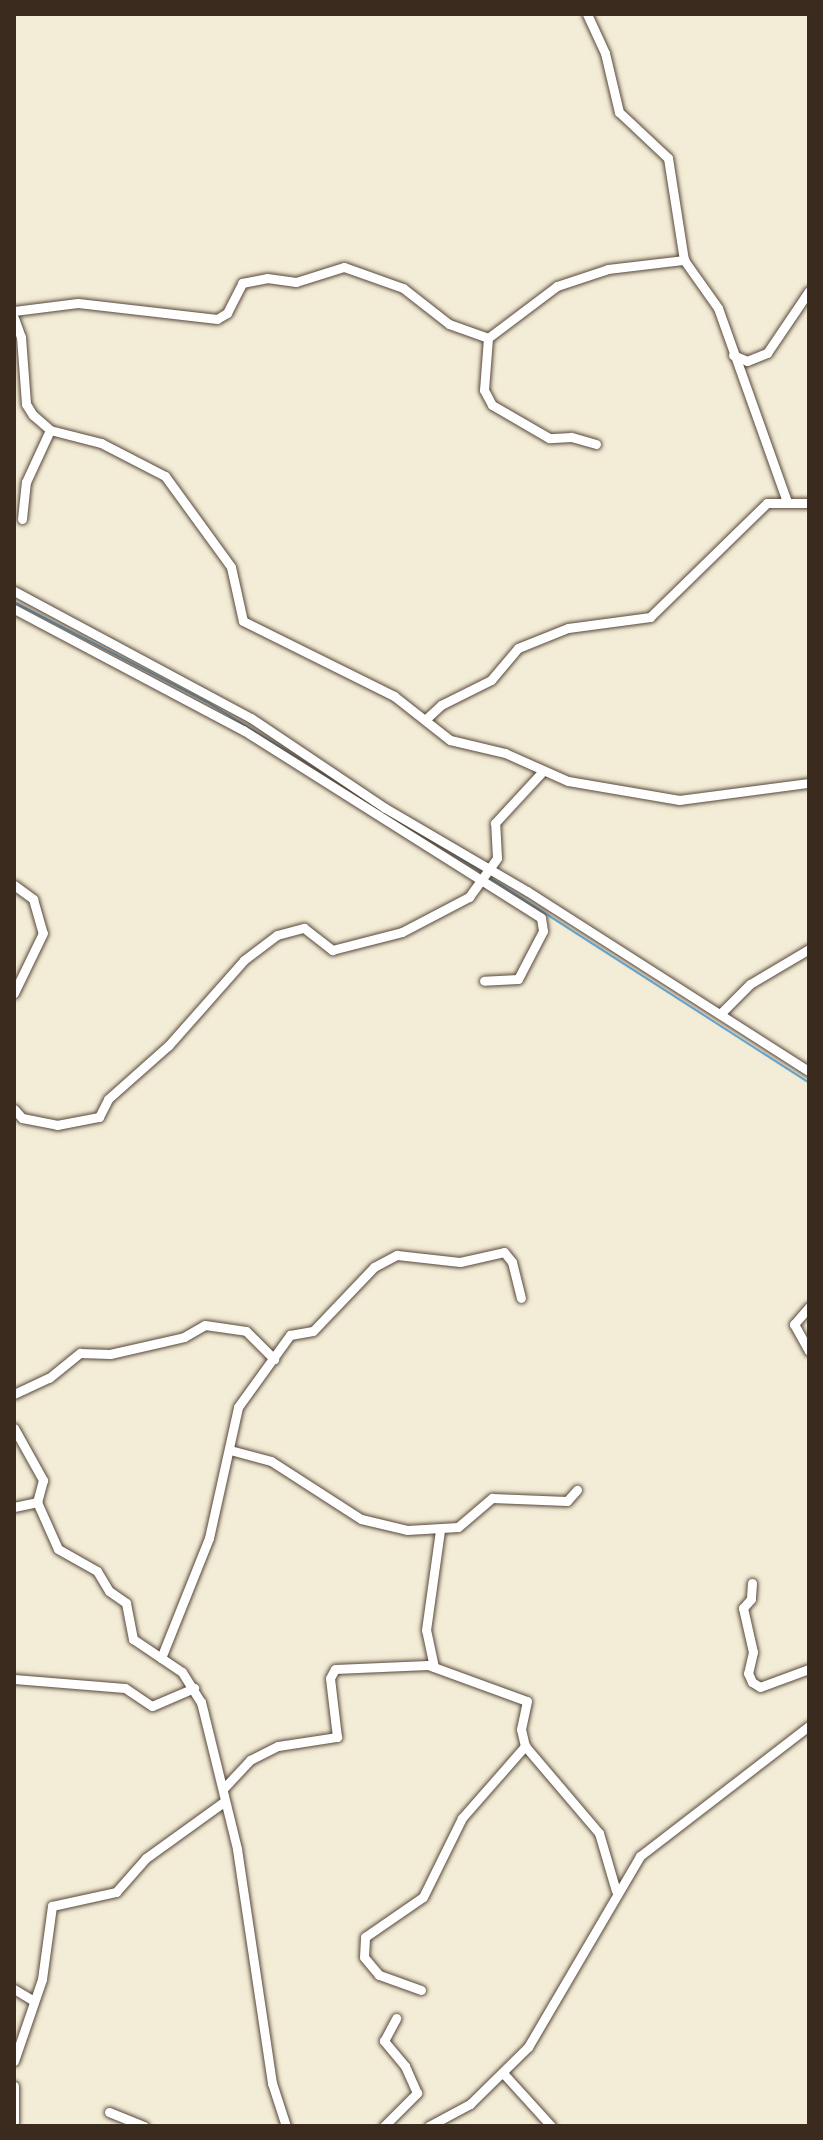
<!DOCTYPE html>
<style>
body{margin:0}
#map{position:relative;width:823px;height:2140px;overflow:hidden;background:#f3ecd6;font-family:"Indie Flower",sans-serif}
div>[style]{position:absolute}
[style*='--x']{left:calc(var(--x)*1px);top:calc(var(--y)*1px);width:calc(var(--w)*1px);rotate:calc(var(--a)*1deg)}
.stream>*{height:2px;margin:-1px;padding:0 1px;transform-origin:1px;border-radius:1px;background:#65aada}
.roads{filter:drop-shadow(0 0 2px #57473a) drop-shadow(0 0 2px #57473a)}
.minor>*{height:9px;margin:-4.5px;padding:0 4.5px;transform-origin:4.5px;border-radius:4.5px;background:#fff}
span{translate:-50% -50%;white-space:nowrap;text-align:center;line-height:1.15;-webkit-text-stroke:6px #fbf7ec;paint-order:stroke}
.frame{position:absolute;inset:0;border:16px solid #3b2a1e;pointer-events:none}
</style>
<div id="map">
<div class="stream">
<i style="--x:14;--y:602;--w:217;--a:27.4"></i>
<i style="--x:207;--y:702;--w:183;--a:31.6"></i>
<i style="--x:416;--y:831;--w:78;--a:31.8"></i>
<i style="--x:487;--y:876;--w:383;--a:32.7"></i>
</div>
<div class="roads">
<div class="minor">
<i style="--x:587;--y:14;--w:43;--a:65.2"></i>
<i style="--x:605;--y:53;--w:61;--a:76.7"></i>
<i style="--x:619;--y:112;--w:67;--a:43.2"></i>
<i style="--x:668;--y:158;--w:103;--a:81.1"></i>
<i style="--x:684;--y:260;--w:59;--a:54.7"></i>
<i style="--x:718;--y:308;--w:206;--a:70.4"></i>
<i style="--x:14;--y:311;--w:64;--a:-7.1"></i>
<i style="--x:78;--y:303;--w:140;--a:6.6"></i>
<i style="--x:217;--y:319;--w:12;--a:-31"></i>
<i style="--x:227;--y:313;--w:34;--a:-63"></i>
<i style="--x:242;--y:283;--w:25;--a:-11"></i>
<i style="--x:267;--y:278;--w:29;--a:8"></i>
<i style="--x:296;--y:282;--w:50;--a:-17.4"></i>
<i style="--x:344;--y:267;--w:63;--a:19.6"></i>
<i style="--x:403;--y:288;--w:58;--a:38"></i>
<i style="--x:449;--y:324;--w:41;--a:19.7"></i>
<i style="--x:14;--y:318;--w:20;--a:70"></i>
<i style="--x:21;--y:337;--w:67;--a:85.7"></i>
<i style="--x:26;--y:404;--w:13;--a:58"></i>
<i style="--x:33;--y:415;--w:23;--a:41"></i>
<i style="--x:50;--y:430;--w:53;--a:14.3"></i>
<i style="--x:101;--y:443;--w:72;--a:27.3"></i>
<i style="--x:165;--y:476;--w:112;--a:54"></i>
<i style="--x:231;--y:567;--w:55;--a:77.5"></i>
<i style="--x:243;--y:621;--w:169;--a:26.4"></i>
<i style="--x:394;--y:696;--w:71;--a:38.2"></i>
<i style="--x:450;--y:740;--w:57;--a:13.3"></i>
<i style="--x:505;--y:753;--w:69;--a:24"></i>
<i style="--x:568;--y:781;--w:113;--a:9.7"></i>
<i style="--x:679;--y:800;--w:131;--a:-7.5"></i>
<i style="--x:733;--y:355;--w:15;--a:23"></i>
<i style="--x:747;--y:361;--w:22;--a:-22"></i>
<i style="--x:767;--y:353;--w:75;--a:-55.9"></i>
<i style="--x:596;--y:444;--w:26;--a:-164"></i>
<i style="--x:571;--y:437;--w:22;--a:177"></i>
<i style="--x:549;--y:438;--w:66;--a:-149.9"></i>
<i style="--x:492;--y:405;--w:17;--a:-118"></i>
<i style="--x:484;--y:390;--w:52;--a:-85.6"></i>
<i style="--x:488;--y:338;--w:86;--a:-37"></i>
<i style="--x:557;--y:286;--w:54;--a:-18.4"></i>
<i style="--x:608;--y:269;--w:77;--a:-6.8"></i>
<i style="--x:22;--y:519;--w:37;--a:-84"></i>
<i style="--x:26;--y:482;--w:57;--a:-65.2"></i>
<i style="--x:14;--y:591;--w:269;--a:28.2"></i>
<i style="--x:251;--y:718;--w:161;--a:33.9"></i>
<i style="--x:385;--y:808;--w:164;--a:30.3"></i>
<i style="--x:527;--y:891;--w:335;--a:32.6"></i>
<i style="--x:14;--y:609;--w:259;--a:27.9"></i>
<i style="--x:243;--y:730;--w:352;--a:32.2"></i>
<i style="--x:541;--y:918;--w:13;--a:81"></i>
<i style="--x:543;--y:931;--w:54;--a:117.5"></i>
<i style="--x:518;--y:979;--w:34;--a:177"></i>
<i style="--x:426;--y:719;--w:21;--a:-43"></i>
<i style="--x:441;--y:705;--w:56;--a:-26.6"></i>
<i style="--x:491;--y:680;--w:42;--a:-49.8"></i>
<i style="--x:518;--y:648;--w:54;--a:-21.8"></i>
<i style="--x:568;--y:628;--w:83;--a:-7.6"></i>
<i style="--x:650;--y:617;--w:163;--a:-44.3"></i>
<i style="--x:767;--y:503;--w:42;--a:0"></i>
<i style="--x:14;--y:885;--w:24;--a:36"></i>
<i style="--x:33;--y:899;--w:35;--a:74"></i>
<i style="--x:43;--y:933;--w:67;--a:115.8"></i>
<i style="--x:720;--y:1014;--w:42;--a:-45"></i>
<i style="--x:750;--y:984;--w:69;--a:-30.7"></i>
<i style="--x:14;--y:1109;--w:12;--a:48"></i>
<i style="--x:22;--y:1118;--w:36;--a:11"></i>
<i style="--x:57;--y:1125;--w:43;--a:-10.8"></i>
<i style="--x:99;--y:1117;--w:20;--a:-63"></i>
<i style="--x:108;--y:1099;--w:80;--a:-41.5"></i>
<i style="--x:168;--y:1046;--w:115;--a:-48.5"></i>
<i style="--x:244;--y:960;--w:41;--a:-37.1"></i>
<i style="--x:277;--y:935;--w:28;--a:-15"></i>
<i style="--x:304;--y:928;--w:36;--a:38"></i>
<i style="--x:332;--y:950;--w:72;--a:-14.4"></i>
<i style="--x:402;--y:932;--w:76;--a:-27.6"></i>
<i style="--x:469;--y:897;--w:48;--a:-54.3"></i>
<i style="--x:497;--y:858;--w:35;--a:-93"></i>
<i style="--x:495;--y:823;--w:71;--a:-47.3"></i>
<i style="--x:809;--y:1307;--w:23;--a:131"></i>
<i style="--x:794;--y:1324;--w:31;--a:61"></i>
<i style="--x:14;--y:1394;--w:38;--a:-25"></i>
<i style="--x:49;--y:1378;--w:40;--a:-39"></i>
<i style="--x:80;--y:1353;--w:30;--a:2"></i>
<i style="--x:110;--y:1354;--w:76;--a:-12.9"></i>
<i style="--x:184;--y:1337;--w:24;--a:-30"></i>
<i style="--x:205;--y:1325;--w:41;--a:8.3"></i>
<i style="--x:246;--y:1331;--w:40;--a:45"></i>
<i style="--x:14;--y:1428;--w:60;--a:60.9"></i>
<i style="--x:43;--y:1480;--w:23;--a:105"></i>
<i style="--x:37;--y:1502;--w:51;--a:65.9"></i>
<i style="--x:58;--y:1549;--w:45;--a:29.4"></i>
<i style="--x:97;--y:1571;--w:23;--a:59"></i>
<i style="--x:109;--y:1591;--w:21;--a:35"></i>
<i style="--x:126;--y:1603;--w:37;--a:79"></i>
<i style="--x:133;--y:1639;--w:59;--a:34"></i>
<i style="--x:182;--y:1672;--w:36;--a:58"></i>
<i style="--x:201;--y:1702;--w:151;--a:76.2"></i>
<i style="--x:237;--y:1849;--w:237;--a:81.5"></i>
<i style="--x:272;--y:2083;--w:45;--a:72"></i>
<i style="--x:230;--y:1450;--w:42;--a:15"></i>
<i style="--x:271;--y:1461;--w:107;--a:32.8"></i>
<i style="--x:361;--y:1519;--w:47;--a:13.4"></i>
<i style="--x:407;--y:1530;--w:51;--a:-3.4"></i>
<i style="--x:458;--y:1527;--w:45;--a:-40.5"></i>
<i style="--x:492;--y:1498;--w:75;--a:2.3"></i>
<i style="--x:567;--y:1501;--w:15;--a:-48"></i>
<i style="--x:14;--y:1507;--w:24;--a:-12"></i>
<i style="--x:752;--y:1583;--w:16;--a:94"></i>
<i style="--x:751;--y:1599;--w:12;--a:132"></i>
<i style="--x:743;--y:1608;--w:45;--a:77.2"></i>
<i style="--x:753;--y:1652;--w:22;--a:103"></i>
<i style="--x:748;--y:1673;--w:10;--a:66"></i>
<i style="--x:752;--y:1682;--w:9;--a:32"></i>
<i style="--x:760;--y:1687;--w:52;--a:-20.2"></i>
<i style="--x:161;--y:1658;--w:129;--a:-68.2"></i>
<i style="--x:209;--y:1538;--w:134;--a:-77.5"></i>
<i style="--x:238;--y:1407;--w:89;--a:-54.2"></i>
<i style="--x:290;--y:1335;--w:23;--a:-10"></i>
<i style="--x:313;--y:1331;--w:88;--a:-46.4"></i>
<i style="--x:374;--y:1267;--w:26;--a:-28"></i>
<i style="--x:397;--y:1255;--w:63;--a:6.3"></i>
<i style="--x:460;--y:1262;--w:45;--a:-12.8"></i>
<i style="--x:504;--y:1252;--w:13;--a:51"></i>
<i style="--x:512;--y:1262;--w:37;--a:76"></i>
<i style="--x:434;--y:1667;--w:38;--a:-102"></i>
<i style="--x:426;--y:1630;--w:101;--a:-82"></i>
<i style="--x:14;--y:1679;--w:111;--a:4.6"></i>
<i style="--x:125;--y:1688;--w:32;--a:34"></i>
<i style="--x:152;--y:1706;--w:46;--a:-23.2"></i>
<i style="--x:223;--y:1789;--w:40;--a:-47"></i>
<i style="--x:250;--y:1760;--w:31;--a:-27"></i>
<i style="--x:278;--y:1746;--w:60;--a:-8.7"></i>
<i style="--x:337;--y:1737;--w:59;--a:-96.8"></i>
<i style="--x:330;--y:1678;--w:10;--a:-61"></i>
<i style="--x:335;--y:1669;--w:93;--a:-2.5"></i>
<i style="--x:428;--y:1665;--w:105;--a:20"></i>
<i style="--x:527;--y:1701;--w:29;--a:102"></i>
<i style="--x:521;--y:1729;--w:17;--a:77"></i>
<i style="--x:525;--y:1746;--w:114;--a:49.6"></i>
<i style="--x:599;--y:1833;--w:60;--a:73.7"></i>
<i style="--x:14;--y:1989;--w:23;--a:31"></i>
<i style="--x:421;--y:1990;--w:45;--a:-160.3"></i>
<i style="--x:379;--y:1975;--w:23;--a:-130"></i>
<i style="--x:364;--y:1957;--w:20;--a:-87"></i>
<i style="--x:365;--y:1937;--w:70;--a:-34.6"></i>
<i style="--x:423;--y:1897;--w:88;--a:-63.7"></i>
<i style="--x:462;--y:1818;--w:96;--a:-48.8"></i>
<i style="--x:14;--y:2061;--w:87;--a:-71.1"></i>
<i style="--x:42;--y:1979;--w:74;--a:-82.2"></i>
<i style="--x:52;--y:1906;--w:66;--a:-12.3"></i>
<i style="--x:116;--y:1892;--w:45;--a:-48.6"></i>
<i style="--x:146;--y:1858;--w:97;--a:-35.8"></i>
<i style="--x:503;--y:2073;--w:72;--a:47.8"></i>
<i style="--x:14;--y:2086;--w:36;--a:90"></i>
<i style="--x:109;--y:2112;--w:38;--a:22"></i>
<i style="--x:384;--y:2126;--w:47;--a:-45"></i>
<i style="--x:417;--y:2093;--w:30;--a:-114"></i>
<i style="--x:405;--y:2066;--w:33;--a:-130"></i>
<i style="--x:384;--y:2041;--w:26;--a:-62"></i>
<i style="--x:429;--y:2126;--w:47;--a:-28.2"></i>
<i style="--x:470;--y:2104;--w:81;--a:-44.5"></i>
<i style="--x:528;--y:2047;--w:221;--a:-59.6"></i>
<i style="--x:640;--y:1856;--w:213;--a:-37.6"></i>
</div>
</div>
<div class="frame"></div>
</div>
